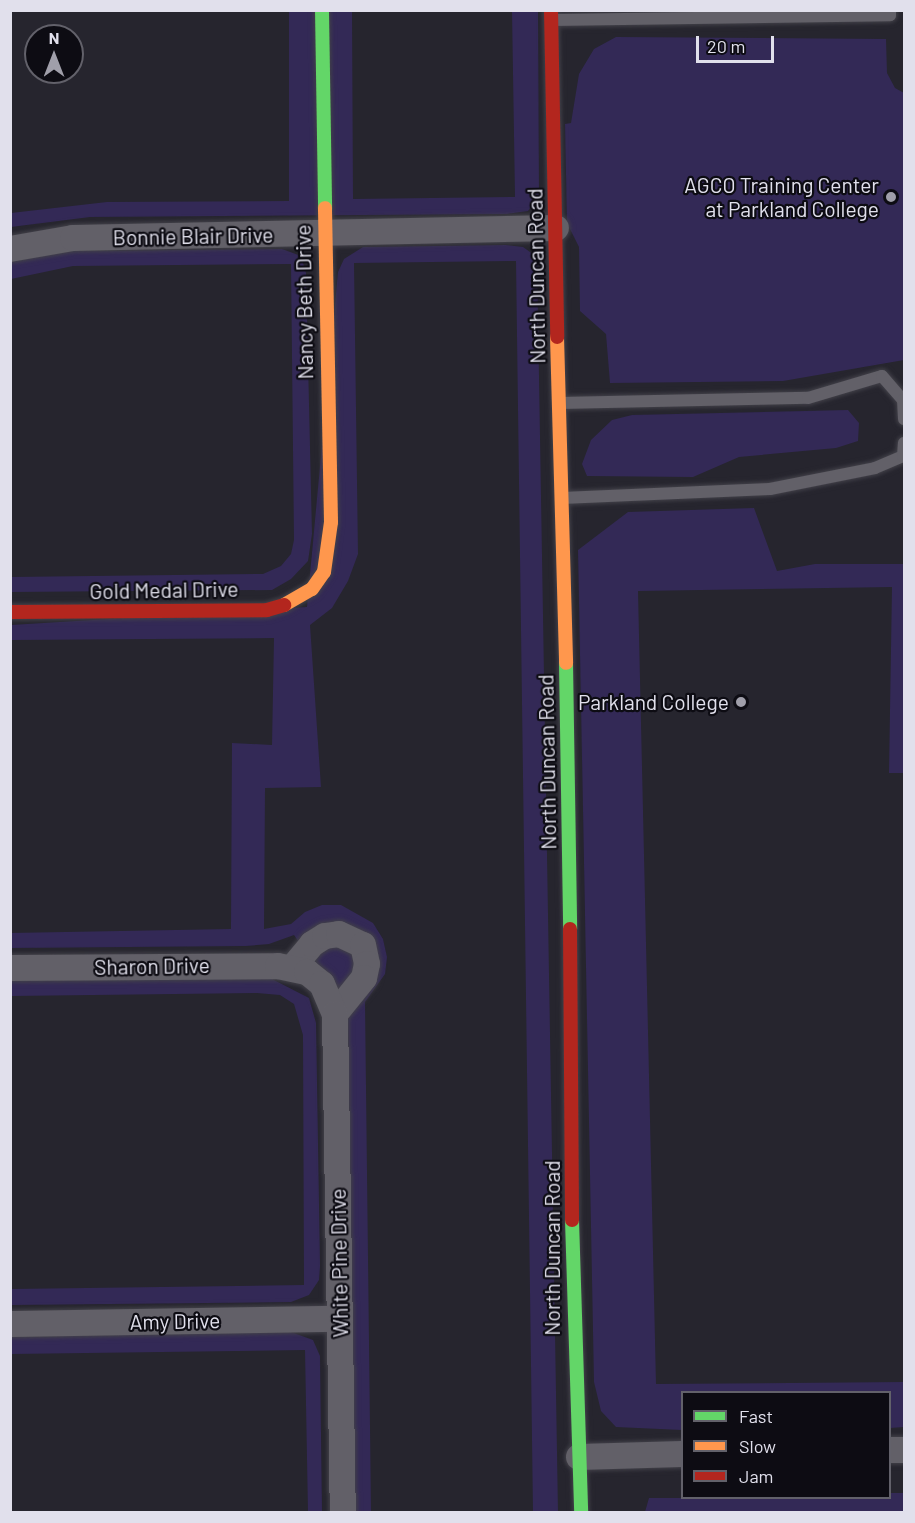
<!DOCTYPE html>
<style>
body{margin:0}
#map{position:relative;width:915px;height:1523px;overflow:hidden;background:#26252e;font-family:Barlow,sans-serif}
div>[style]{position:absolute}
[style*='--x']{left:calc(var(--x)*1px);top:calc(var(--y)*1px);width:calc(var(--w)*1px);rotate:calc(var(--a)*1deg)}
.green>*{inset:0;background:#332956}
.roads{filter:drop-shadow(0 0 2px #424149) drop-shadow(0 0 2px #424149)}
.lane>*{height:12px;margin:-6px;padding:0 6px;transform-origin:6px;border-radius:6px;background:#626068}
.street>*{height:26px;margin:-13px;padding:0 13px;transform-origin:13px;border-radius:13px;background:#626068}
.fast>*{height:14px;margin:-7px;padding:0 7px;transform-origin:7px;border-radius:7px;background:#63d668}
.slow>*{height:14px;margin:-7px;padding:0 7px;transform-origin:7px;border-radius:7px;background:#ff974d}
.jam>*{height:14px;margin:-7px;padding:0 7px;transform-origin:7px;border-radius:7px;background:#b3261e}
.dots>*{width:16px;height:16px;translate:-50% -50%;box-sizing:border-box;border:3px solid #0d0c13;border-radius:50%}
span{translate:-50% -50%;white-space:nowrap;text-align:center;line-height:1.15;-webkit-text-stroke:4.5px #0d0c13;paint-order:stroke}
.poi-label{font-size:21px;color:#e1e0ec}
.right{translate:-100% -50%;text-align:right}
.street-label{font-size:21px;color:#e1e0ec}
.frame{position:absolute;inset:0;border:12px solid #e1e0ec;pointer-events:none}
.legend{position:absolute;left:681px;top:1391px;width:210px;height:108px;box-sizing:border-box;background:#0d0c13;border:2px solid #62616a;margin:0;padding:8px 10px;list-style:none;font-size:18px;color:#e1e0ec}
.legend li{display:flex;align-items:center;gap:12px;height:30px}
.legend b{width:30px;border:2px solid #62616a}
.north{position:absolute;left:24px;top:24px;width:60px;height:60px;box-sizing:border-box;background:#0d0c13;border:2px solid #62616a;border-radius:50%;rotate:0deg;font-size:16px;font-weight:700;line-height:24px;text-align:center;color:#e1e0ec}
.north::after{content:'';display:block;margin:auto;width:21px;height:27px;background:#a09faa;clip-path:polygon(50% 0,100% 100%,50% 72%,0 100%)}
.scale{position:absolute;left:696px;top:36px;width:78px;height:27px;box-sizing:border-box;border:3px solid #e1e0ec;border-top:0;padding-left:8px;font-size:18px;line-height:21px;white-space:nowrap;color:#e1e0ec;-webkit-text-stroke:4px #0d0c13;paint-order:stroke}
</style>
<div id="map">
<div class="green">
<i style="clip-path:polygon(289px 11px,352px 11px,353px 199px,515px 197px,512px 11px,538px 11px,539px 196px,528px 211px,507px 214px,90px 217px,11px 227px,11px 213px,107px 202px,289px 201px)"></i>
<i style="clip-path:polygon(616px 37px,886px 39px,887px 73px,895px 88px,904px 93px,904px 360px,783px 381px,610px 383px,606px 334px,580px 311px,579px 247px,567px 223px,565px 124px,571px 123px,579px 74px,594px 49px)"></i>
<i style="clip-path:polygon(506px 245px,523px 247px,537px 257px,558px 1512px,533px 1512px,516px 261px,354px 263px,358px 554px,348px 581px,332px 608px,310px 625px,321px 787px,265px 788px,264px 929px,291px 924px,305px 912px,322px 905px,341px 905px,373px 923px,383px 939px,387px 957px,385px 974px,365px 1002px,371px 1512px,355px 1512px,348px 1015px,294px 935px,269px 944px,246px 946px,11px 948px,10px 933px,231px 929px,232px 743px,272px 745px,274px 638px,11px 640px,11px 625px,307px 607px,338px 272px,344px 259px,363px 247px)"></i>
<i style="clip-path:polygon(282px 249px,301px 256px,306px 273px,312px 534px,308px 561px,291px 579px,272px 590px,10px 592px,11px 577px,263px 574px,281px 566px,291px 554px,294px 540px,291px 264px,73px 266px,11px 279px,11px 262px,68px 251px)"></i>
<i style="clip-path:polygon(848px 410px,859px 423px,858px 441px,836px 448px,739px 457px,693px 477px,587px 476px,582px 464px,591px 440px,612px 420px,632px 415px)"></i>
<i style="clip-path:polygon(754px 508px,777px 571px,815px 564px,904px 564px,904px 773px,889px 773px,892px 587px,638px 591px,656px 1384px,904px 1382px,904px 1427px,890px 1428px,890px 1392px,682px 1392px,682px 1430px,616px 1427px,601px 1411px,594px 1382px,578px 550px,628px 512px)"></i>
<i style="clip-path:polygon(268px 977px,309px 998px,316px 1023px,320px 1266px,319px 1280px,309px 1295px,291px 1302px,11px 1305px,11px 1289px,304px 1285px,303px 1035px,294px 1004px,280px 995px,257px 993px,11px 996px,10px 981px)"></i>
<i style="clip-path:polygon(291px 1332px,313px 1340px,320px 1356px,322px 1512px,308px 1512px,305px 1350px,11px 1354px,10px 1337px)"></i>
<i style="clip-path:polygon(890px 1493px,904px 1493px,904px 1512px,645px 1512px,649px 1498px,890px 1498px)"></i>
</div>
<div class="roads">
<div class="lane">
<i style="--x:552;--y:20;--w:338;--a:-0.8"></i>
<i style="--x:890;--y:15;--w:5;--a:-90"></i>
<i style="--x:560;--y:403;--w:248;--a:-1.2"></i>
<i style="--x:808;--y:398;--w:77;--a:-16.6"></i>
<i style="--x:882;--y:376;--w:32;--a:49"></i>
<i style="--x:903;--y:400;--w:19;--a:87"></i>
<i style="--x:562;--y:498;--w:208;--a:-2.5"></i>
<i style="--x:770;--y:489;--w:107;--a:-11.3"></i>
<i style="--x:875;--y:468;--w:30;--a:-23"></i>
<i style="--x:903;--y:456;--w:13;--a:-86"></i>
</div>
<div class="street">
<i style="--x:10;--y:249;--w:64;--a:-9.9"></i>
<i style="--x:73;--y:238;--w:483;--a:-1.2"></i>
<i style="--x:293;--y:967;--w:30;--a:-50"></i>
<i style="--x:312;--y:944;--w:15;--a:-32"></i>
<i style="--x:325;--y:936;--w:14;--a:-8"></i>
<i style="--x:339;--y:934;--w:26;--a:25"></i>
<i style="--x:363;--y:945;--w:19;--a:78"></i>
<i style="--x:367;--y:964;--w:14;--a:102"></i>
<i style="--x:364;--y:978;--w:46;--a:128.9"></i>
<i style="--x:10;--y:968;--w:268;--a:-0.4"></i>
<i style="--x:278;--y:966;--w:30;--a:12"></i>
<i style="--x:307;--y:972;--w:19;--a:39"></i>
<i style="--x:322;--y:984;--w:33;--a:67"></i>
<i style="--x:335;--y:1014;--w:498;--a:89.1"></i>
<i style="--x:10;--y:1324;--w:330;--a:-0.9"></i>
<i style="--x:890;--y:1450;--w:14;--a:0"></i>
<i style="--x:579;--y:1457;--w:103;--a:-1.7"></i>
</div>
<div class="fast">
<i style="--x:322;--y:10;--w:198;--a:89.1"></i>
<i style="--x:566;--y:663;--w:266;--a:89.1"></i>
<i style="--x:572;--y:1220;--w:292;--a:88.2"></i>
</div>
<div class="slow">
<i style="--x:557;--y:337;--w:326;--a:88.4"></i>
<i style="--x:284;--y:605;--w:32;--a:-30"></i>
<i style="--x:312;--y:589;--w:21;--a:-55"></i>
<i style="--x:324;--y:572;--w:50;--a:-82"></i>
<i style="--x:331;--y:522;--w:314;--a:-91.1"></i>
</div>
<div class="jam">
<i style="--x:551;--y:10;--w:327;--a:88.9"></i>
<i style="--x:10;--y:612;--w:257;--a:-0.4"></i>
<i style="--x:267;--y:610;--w:18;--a:-16"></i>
<i style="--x:570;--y:929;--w:291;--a:89.6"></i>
</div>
</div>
<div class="dots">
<i style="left:891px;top:197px;background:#a09faa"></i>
<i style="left:741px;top:702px;background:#a09faa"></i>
</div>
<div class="poi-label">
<span class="right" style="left:879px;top:197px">AGCO Training Center<br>at Parkland College</span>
<span class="right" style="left:729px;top:702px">Parkland College</span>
</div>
<div class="street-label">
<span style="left:193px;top:236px;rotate:-1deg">Bonnie Blair Drive</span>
<span style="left:536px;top:276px;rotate:-91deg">North Duncan Road</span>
<span style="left:304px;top:302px;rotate:-91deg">Nancy Beth Drive</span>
<span style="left:164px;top:590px;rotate:-1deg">Gold Medal Drive</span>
<span style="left:547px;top:762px;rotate:-91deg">North Duncan Road</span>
<span style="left:152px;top:966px;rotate:-1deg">Sharon Drive</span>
<span style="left:552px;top:1248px;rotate:-90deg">North Duncan Road</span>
<span style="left:339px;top:1263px;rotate:-91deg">White Pine Drive</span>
<span style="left:175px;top:1321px;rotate:-1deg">Amy Drive</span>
</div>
<div class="frame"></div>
<ul class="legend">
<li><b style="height:8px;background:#63d668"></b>Fast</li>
<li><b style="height:8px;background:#ff974d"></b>Slow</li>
<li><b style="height:8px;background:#b3261e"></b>Jam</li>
</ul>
<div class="north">N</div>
<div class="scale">20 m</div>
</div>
